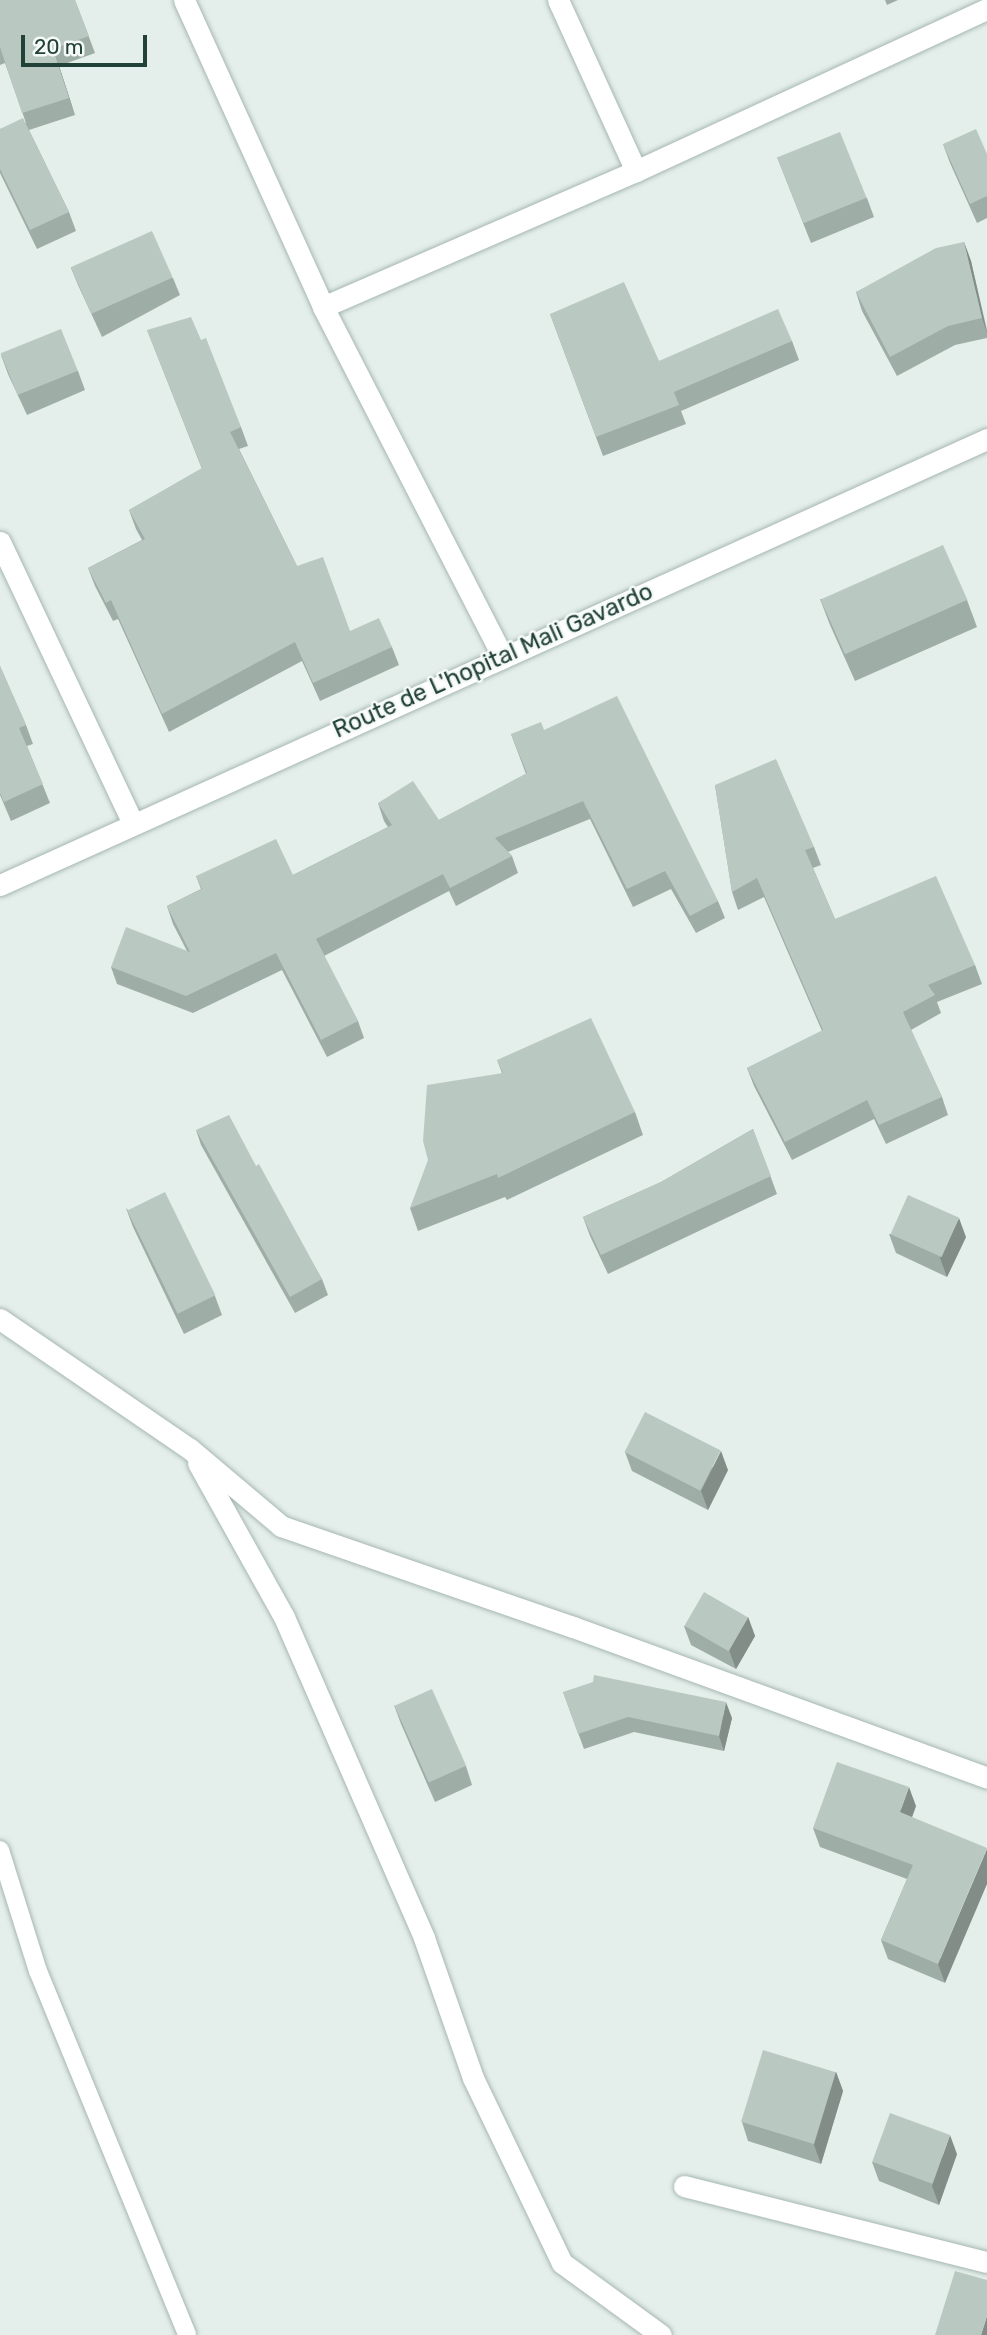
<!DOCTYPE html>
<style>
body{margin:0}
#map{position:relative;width:987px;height:2335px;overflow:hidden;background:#e4eeea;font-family:Rubik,sans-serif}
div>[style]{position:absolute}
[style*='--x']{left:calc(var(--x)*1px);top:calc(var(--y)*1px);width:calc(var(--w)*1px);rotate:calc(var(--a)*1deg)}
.roads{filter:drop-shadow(0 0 2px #a6b7b1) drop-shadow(0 0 2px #a6b7b1)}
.service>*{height:18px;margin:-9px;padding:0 9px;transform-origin:9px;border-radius:9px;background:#fff}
.minor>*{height:21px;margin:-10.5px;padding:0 10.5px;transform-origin:10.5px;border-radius:10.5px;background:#fff}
.secondary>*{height:21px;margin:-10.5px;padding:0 10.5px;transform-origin:10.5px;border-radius:10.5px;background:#fff}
.wall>*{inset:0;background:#9fada7}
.shaded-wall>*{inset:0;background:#828d88}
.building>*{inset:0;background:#b9c9c2;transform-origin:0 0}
span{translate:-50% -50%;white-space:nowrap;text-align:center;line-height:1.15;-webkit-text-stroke:5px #f5faf8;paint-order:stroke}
.street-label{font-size:24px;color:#224138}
.scale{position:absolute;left:21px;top:35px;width:126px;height:32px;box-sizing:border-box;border:4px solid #224138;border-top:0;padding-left:9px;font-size:21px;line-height:24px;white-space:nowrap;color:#224138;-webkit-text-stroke:5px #f5faf8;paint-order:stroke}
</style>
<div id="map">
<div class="roads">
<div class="service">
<i style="--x:0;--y:1850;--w:127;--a:72.6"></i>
<i style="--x:38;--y:1971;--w:393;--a:67.7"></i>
</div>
<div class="minor">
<i style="--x:184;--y:0;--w:337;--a:65.6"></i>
<i style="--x:323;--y:307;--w:394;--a:62.8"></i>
<i style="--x:558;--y:0;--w:188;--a:65.5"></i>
<i style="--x:323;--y:307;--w:341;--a:-23.5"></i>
<i style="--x:636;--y:171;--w:387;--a:-24.8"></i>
<i style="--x:0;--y:542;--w:311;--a:64.7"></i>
<i style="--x:0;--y:1319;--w:230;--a:34.4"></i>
<i style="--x:190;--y:1449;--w:119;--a:40.2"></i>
<i style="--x:281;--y:1526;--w:309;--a:19.1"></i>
<i style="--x:573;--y:1627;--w:441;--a:20"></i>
<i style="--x:198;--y:1463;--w:176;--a:60.8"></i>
<i style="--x:284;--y:1617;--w:350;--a:66.4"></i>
<i style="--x:424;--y:1938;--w:148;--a:70.7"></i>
<i style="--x:473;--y:2078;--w:205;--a:64.3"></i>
<i style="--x:562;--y:2263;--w:122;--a:36"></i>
<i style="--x:684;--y:2186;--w:312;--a:14.1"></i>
</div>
<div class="secondary">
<i style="--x:0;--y:885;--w:1083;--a:-24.32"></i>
</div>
</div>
<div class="wall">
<i style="clip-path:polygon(0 0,75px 0,95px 53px,59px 66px,75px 115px,29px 130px,69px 212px,76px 231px,37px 249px,0 173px,0 129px,26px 123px,5px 63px,0 65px)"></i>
<i style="clip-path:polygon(885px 0,898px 0,887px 5px)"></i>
<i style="clip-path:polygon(943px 144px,987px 154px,987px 218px,977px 223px,950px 163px)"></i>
<i style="clip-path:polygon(777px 157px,867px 198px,874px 217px,811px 243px)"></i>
<i style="clip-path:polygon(964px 242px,971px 261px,987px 330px,987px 338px,955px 345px,897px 376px,862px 311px,856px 292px)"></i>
<i style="clip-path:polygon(71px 268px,173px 278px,180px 295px,102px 337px,78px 285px)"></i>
<i style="clip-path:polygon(550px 314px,659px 361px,792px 341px,799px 360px,681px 411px,686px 424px,603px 456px)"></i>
<i style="clip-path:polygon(147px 330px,241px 427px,248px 446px,239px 449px,297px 566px,350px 631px,392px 647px,399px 665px,320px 701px,302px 661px,169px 732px,118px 619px,113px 621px,95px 586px,88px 568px,142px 540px,136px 529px,129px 510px,202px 469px)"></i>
<i style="clip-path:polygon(1px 355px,78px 371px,85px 390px,27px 415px,8px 374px)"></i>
<i style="clip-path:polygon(820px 599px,967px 600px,977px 627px,855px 681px,830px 625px)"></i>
<i style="clip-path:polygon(0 666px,26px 725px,33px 744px,27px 746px,50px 803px,11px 821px,0 795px)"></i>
<i style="clip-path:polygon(544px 730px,718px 901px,725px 918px,696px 933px,671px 889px,633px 907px,590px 819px,508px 852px,512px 856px,518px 873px,456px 906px,449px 891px,324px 956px,358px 1021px,364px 1038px,327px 1057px,282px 970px,193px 1013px,117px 984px,111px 967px,187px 951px,173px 924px,167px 906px,201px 889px,196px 876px,293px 875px,388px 827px,384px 821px,378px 803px,439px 820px,526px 774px,511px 734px)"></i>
<i style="clip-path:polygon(715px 785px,814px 847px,821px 865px,813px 868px,835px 919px,975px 965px,982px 984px,937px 1002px,941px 1013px,911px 1030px,942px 1097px,948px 1115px,886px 1144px,874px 1119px,792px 1160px,754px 1086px,747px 1068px,822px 1031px,764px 897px,738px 910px,732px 892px)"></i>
<i style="clip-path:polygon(497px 1060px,635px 1112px,643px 1135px,507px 1200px,505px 1197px,418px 1231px,410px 1208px,502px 1073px)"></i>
<i style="clip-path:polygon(753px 1129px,777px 1194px,608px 1274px,590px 1236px,583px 1217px,661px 1182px)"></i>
<i style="clip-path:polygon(196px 1130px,256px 1166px,322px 1279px,328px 1295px,295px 1313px,201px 1145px)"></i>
<i style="clip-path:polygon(126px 1208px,215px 1296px,222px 1315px,184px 1334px,133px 1227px)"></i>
<i style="clip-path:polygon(889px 1234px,966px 1237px,947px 1277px,896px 1253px)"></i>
<i style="clip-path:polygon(625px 1452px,728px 1470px,708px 1510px,632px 1471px)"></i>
<i style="clip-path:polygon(748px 1617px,755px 1636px,736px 1669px,691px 1645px,684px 1626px)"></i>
<i style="clip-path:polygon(563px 1692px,732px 1718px,724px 1751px,634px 1732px,584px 1749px)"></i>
<i style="clip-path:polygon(394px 1705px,466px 1766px,472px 1785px,435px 1802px,401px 1724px)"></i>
<i style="clip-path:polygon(916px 1806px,912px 1817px,945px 1983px,888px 1959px,881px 1940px,907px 1879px,820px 1847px,813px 1828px)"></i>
<i style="clip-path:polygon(836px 2072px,843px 2091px,821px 2164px,748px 2141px,742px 2122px)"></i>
<i style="clip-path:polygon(957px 2154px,939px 2205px,879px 2181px,872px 2162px)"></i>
</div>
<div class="shaded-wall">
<i style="clip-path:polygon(53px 49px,59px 66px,75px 115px,69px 98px)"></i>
<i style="clip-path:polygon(964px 242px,971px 261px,987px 333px,982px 318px)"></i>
<i style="clip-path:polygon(959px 1218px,966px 1237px,947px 1277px,940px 1258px)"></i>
<i style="clip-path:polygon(721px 1451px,728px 1470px,708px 1510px,701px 1491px)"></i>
<i style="clip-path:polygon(748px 1617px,755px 1636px,736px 1669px,729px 1650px)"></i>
<i style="clip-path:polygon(726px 1702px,732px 1718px,724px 1751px,719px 1736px)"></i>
<i style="clip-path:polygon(909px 1787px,916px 1806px,907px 1831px,900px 1812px)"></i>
<i style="clip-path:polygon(987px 1849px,987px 1884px,945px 1983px,938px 1964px)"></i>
<i style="clip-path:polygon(836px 2072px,843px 2091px,821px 2164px,814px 2145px)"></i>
<i style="clip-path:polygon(950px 2135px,957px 2154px,939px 2205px,932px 2186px)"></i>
<i style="clip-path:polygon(987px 2316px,987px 2335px,981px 2335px)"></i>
</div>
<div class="building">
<i style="clip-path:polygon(0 0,75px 0,89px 36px,53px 49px,69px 98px,22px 113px,0 47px)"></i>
<i style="clip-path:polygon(23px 118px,69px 212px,30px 230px,0 169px,0 129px)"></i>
<i style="clip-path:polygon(976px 129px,987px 154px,987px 196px,970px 204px,943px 144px)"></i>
<i style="left:840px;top:132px;width:71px;height:68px;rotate:68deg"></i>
<i style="left:152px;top:231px;width:51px;height:89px;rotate:66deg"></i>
<i style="clip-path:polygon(964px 242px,982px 318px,948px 326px,890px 357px,856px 292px,936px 248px)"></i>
<i style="clip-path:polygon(624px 282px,659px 361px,778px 309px,792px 341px,674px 392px,679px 405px,596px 437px,550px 314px)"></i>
<i style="clip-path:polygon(191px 317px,201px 340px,206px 338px,241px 427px,230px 432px,297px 566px,323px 557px,350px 631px,379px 618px,392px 647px,313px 683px,295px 642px,162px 714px,111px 600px,106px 603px,88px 568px,145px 539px,129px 510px,202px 468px,147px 330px)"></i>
<i style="left:61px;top:329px;width:45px;height:65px;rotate:68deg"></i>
<i style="left:943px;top:545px;width:60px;height:134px;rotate:66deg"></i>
<i style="clip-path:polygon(0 666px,26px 725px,19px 728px,43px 784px,4px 802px,0 793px)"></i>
<i style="clip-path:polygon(617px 696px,718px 901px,690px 916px,665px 871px,627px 889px,583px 801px,495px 838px,512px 856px,450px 888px,443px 874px,316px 939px,358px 1021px,321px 1040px,276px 953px,186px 996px,111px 967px,126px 927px,190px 952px,167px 906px,202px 889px,196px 876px,276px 839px,293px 875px,392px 825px,378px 803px,413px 781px,439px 820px,527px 773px,511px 734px,541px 722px,544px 730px)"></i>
<i style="clip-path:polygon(776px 759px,814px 847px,805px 850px,835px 919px,936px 876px,975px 965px,928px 985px,935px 995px,903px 1012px,942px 1097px,879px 1125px,867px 1100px,785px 1142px,747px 1068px,823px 1030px,757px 878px,732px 892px,715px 785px)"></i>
<i style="clip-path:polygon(591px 1018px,635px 1112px,498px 1178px,497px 1174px,410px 1208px,428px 1160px,423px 1141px,427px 1085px,503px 1073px,497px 1060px)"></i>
<i style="clip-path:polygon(229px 1115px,256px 1166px,259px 1164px,322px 1279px,290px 1297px,196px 1130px)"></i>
<i style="clip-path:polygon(753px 1129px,771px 1176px,601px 1255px,583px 1217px,661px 1182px)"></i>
<i style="left:165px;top:1192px;width:115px;height:42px;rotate:64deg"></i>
<i style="left:908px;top:1195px;width:56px;height:43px;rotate:24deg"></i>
<i style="left:645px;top:1412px;width:85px;height:45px;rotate:27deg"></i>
<i style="left:704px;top:1592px;width:51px;height:39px;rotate:30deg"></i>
<i style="clip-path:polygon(594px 1675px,726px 1702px,719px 1736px,628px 1717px,578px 1734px,563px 1692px,593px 1682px)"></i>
<i style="left:432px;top:1689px;width:84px;height:41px;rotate:66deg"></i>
<i style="clip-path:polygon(837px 1762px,909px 1787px,900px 1812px,987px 1848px,938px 1964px,881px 1940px,913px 1865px,813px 1828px)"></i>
<i style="left:763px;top:2050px;width:76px;height:75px;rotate:17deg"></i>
<i style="left:890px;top:2113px;width:64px;height:52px;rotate:20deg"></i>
<i style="clip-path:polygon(955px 2271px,987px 2280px,987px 2316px,981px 2335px,935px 2335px)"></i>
</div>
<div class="street-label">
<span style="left:493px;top:661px;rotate:-24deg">Route de L'hopital Mali Gavardo</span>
</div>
<div class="scale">20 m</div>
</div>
